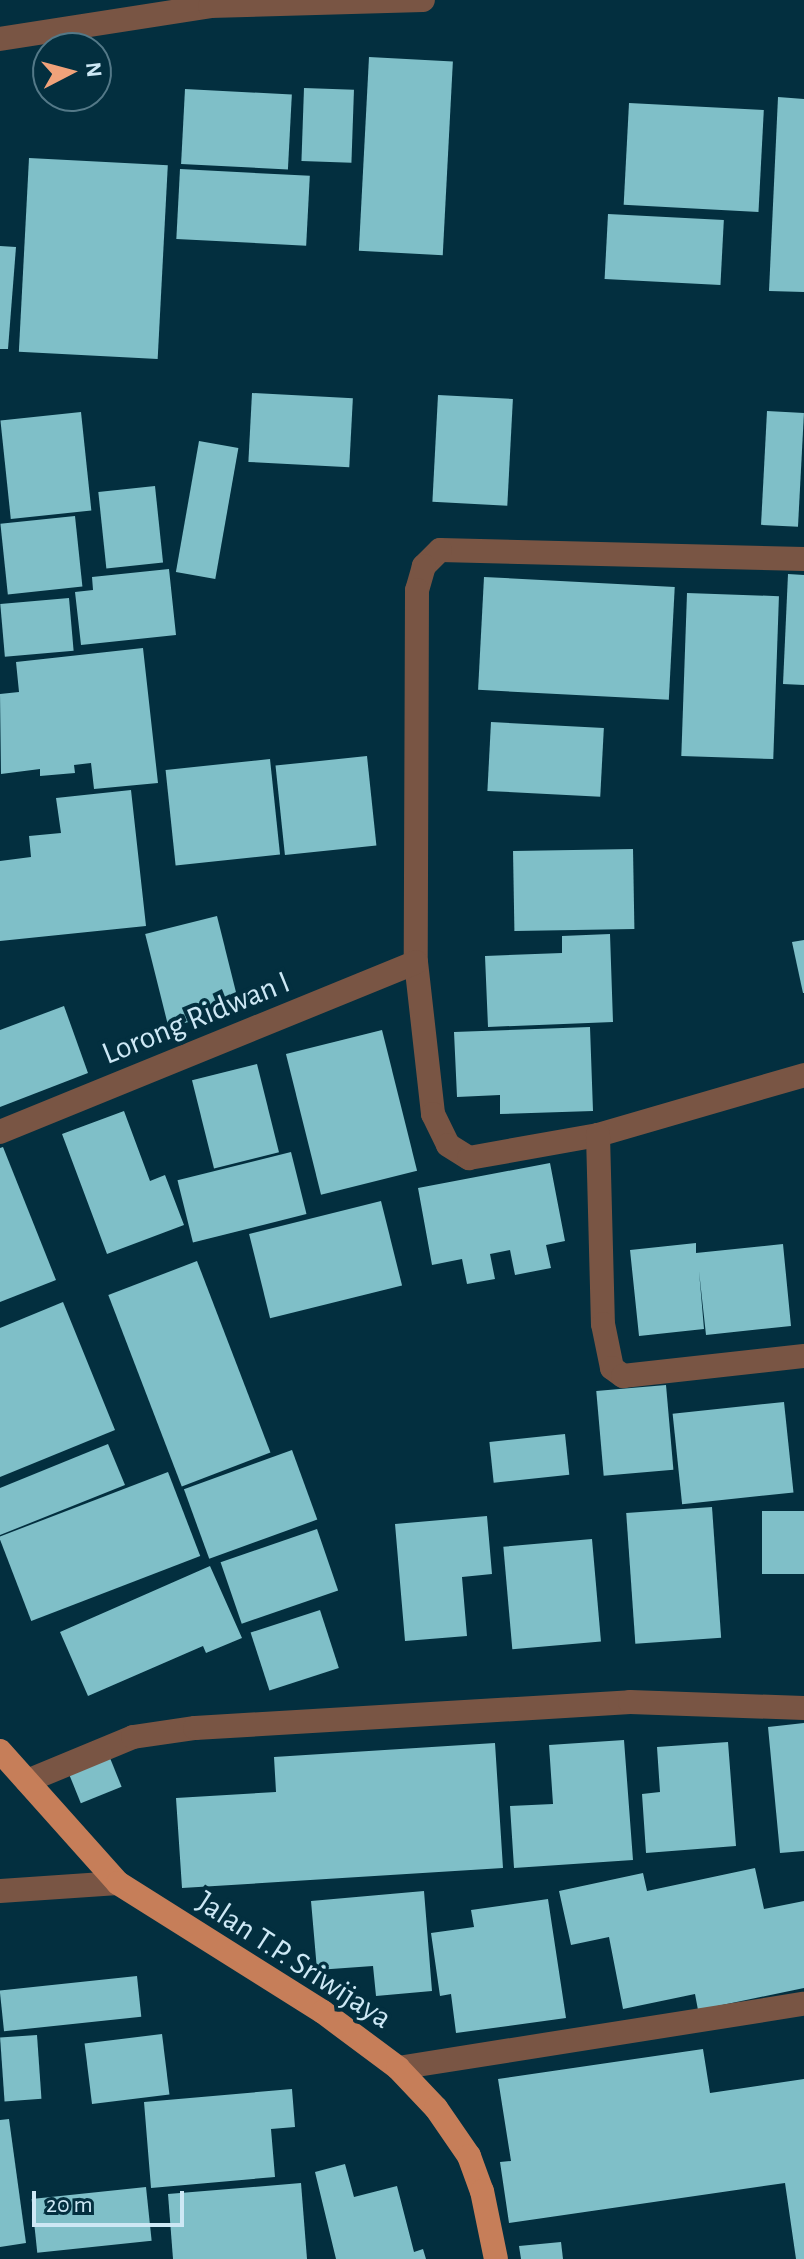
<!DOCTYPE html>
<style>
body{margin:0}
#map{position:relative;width:804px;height:2259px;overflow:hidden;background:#032f3f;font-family:"Alegreya Sans",sans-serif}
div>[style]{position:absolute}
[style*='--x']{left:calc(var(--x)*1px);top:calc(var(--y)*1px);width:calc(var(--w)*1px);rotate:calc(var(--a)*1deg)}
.building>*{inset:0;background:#7fbfc8;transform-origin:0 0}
.minor>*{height:24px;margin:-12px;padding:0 12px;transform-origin:12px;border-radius:12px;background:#795544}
.major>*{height:24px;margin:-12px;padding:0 12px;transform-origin:12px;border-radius:12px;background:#c67e59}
span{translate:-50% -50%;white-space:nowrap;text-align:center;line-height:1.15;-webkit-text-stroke:8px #032f3f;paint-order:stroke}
.street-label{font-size:32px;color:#cde8f5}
.north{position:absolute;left:32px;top:32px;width:80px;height:80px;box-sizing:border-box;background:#032f3f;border:2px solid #547988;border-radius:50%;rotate:84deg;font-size:22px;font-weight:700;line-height:32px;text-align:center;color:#cde8f5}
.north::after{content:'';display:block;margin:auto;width:28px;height:36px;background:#f0a27a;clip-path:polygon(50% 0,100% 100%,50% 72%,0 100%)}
.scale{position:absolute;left:32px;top:2191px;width:152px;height:36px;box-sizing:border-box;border:4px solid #cde8f5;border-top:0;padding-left:10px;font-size:24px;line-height:28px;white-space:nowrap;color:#cde8f5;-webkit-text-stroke:6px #032f3f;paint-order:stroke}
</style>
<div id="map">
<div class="building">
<i style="left:369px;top:57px;width:84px;height:194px;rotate:3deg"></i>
<i style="left:304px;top:88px;width:50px;height:73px;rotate:2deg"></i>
<i style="left:185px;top:89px;width:107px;height:75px;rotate:3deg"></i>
<i style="clip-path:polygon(778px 97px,804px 99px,804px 292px,769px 291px)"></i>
<i style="left:629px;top:103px;width:135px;height:102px;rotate:3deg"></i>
<i style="left:29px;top:158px;width:139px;height:194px;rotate:3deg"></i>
<i style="left:180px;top:169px;width:130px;height:70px;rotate:3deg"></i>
<i style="left:608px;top:214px;width:116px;height:65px;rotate:3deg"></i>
<i style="clip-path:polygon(0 246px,16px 247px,8px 349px,0 349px)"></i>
<i style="left:252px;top:393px;width:101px;height:69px;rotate:3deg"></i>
<i style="left:438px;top:395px;width:75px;height:107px;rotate:3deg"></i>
<i style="left:767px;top:411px;width:37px;height:114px;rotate:3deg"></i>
<i style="left:81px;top:412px;width:99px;height:81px;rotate:84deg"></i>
<i style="left:199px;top:441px;width:40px;height:133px;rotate:10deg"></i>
<i style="left:155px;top:486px;width:77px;height:57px;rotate:84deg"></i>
<i style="left:75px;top:516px;width:71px;height:75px;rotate:84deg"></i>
<i style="clip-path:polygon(169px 569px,176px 635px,81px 645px,75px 592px,93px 590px,92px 577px)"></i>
<i style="clip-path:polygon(788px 574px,804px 575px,804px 685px,783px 684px)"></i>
<i style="left:484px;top:577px;width:191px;height:113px;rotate:3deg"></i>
<i style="left:687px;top:593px;width:92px;height:163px;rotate:2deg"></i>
<i style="left:69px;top:598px;width:53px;height:69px;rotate:85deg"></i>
<i style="clip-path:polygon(143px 648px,158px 783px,94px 789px,91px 763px,74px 765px,75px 773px,40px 776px,40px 769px,1px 774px,0 694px,19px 692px,16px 662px)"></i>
<i style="left:491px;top:722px;width:113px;height:69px;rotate:3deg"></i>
<i style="left:367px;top:756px;width:90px;height:92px;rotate:84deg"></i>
<i style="left:270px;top:759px;width:96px;height:105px;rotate:84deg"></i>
<i style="clip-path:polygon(131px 790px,146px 926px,0 941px,0 861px,31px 857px,29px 836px,61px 833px,56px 798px)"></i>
<i style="left:633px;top:849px;width:80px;height:120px;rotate:89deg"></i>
<i style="left:217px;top:916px;width:96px;height:74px;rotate:76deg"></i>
<i style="clip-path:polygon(610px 934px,613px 1022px,488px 1027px,485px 956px,562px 953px,562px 936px)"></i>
<i style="clip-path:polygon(804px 940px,804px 993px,803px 993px,792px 942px)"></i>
<i style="clip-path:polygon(64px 1006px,88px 1073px,0 1107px,0 1030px)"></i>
<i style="clip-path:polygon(590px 1027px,593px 1111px,500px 1114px,500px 1095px,457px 1097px,454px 1032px)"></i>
<i style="left:382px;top:1030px;width:145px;height:99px;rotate:76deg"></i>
<i style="left:257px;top:1064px;width:91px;height:67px;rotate:76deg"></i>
<i style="clip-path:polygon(124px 1111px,150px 1181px,165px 1175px,184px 1225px,107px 1254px,62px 1134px)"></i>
<i style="clip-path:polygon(3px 1147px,56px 1280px,0 1302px,0 1148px)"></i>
<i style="left:291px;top:1152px;width:64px;height:117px;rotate:76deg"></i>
<i style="clip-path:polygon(550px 1163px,565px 1241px,546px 1245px,551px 1268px,515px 1275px,510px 1250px,490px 1254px,495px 1279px,467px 1284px,462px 1259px,432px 1265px,418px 1188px)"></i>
<i style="left:381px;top:1201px;width:87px;height:136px;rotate:76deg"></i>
<i style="clip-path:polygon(696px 1243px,696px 1253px,783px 1244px,791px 1326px,706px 1335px,699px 1271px,704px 1329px,639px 1336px,630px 1250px)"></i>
<i style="left:197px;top:1261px;width:205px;height:95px;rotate:69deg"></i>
<i style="clip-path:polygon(63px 1302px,115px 1430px,0 1477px,0 1328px)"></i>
<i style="left:666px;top:1385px;width:85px;height:70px;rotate:85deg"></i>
<i style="left:784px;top:1402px;width:91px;height:112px;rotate:84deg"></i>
<i style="left:565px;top:1434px;width:41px;height:76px;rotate:84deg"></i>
<i style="clip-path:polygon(108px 1444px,125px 1485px,0 1535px,0 1488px)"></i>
<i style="left:292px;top:1450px;width:74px;height:115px;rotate:70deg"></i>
<i style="left:168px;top:1472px;width:90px;height:181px;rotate:69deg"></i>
<i style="left:712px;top:1507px;width:131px;height:86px;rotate:86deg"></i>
<i style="left:804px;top:1511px;width:63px;height:42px;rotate:90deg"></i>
<i style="clip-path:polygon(487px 1516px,492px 1574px,462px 1577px,467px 1636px,405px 1641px,395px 1524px)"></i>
<i style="left:317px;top:1529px;width:65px;height:102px;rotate:71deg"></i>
<i style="left:592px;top:1539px;width:103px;height:89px;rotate:85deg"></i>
<i style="clip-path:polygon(210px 1566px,242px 1638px,206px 1653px,203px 1646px,88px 1696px,60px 1632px)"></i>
<i style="left:320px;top:1610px;width:61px;height:73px;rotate:72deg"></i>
<i style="clip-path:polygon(804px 1723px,804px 1851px,780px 1853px,768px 1727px)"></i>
<i style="clip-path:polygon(624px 1740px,633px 1860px,514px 1868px,510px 1806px,553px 1804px,549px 1745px)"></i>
<i style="clip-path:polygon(728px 1742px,736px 1846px,646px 1853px,642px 1794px,660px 1792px,657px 1747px)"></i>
<i style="clip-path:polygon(495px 1743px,503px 1868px,182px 1888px,176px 1798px,276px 1792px,274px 1757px)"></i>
<i style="left:110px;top:1758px;width:31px;height:44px;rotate:68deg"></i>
<i style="clip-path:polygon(755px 1868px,764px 1909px,804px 1901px,804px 1988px,698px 2010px,695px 1994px,623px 2009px,609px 1937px,571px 1945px,559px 1891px,643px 1873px,647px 1891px)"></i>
<i style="clip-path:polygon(424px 1891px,432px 1991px,376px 1996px,373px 1966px,317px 1970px,311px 1901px)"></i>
<i style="clip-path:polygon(548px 1899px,566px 2018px,456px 2033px,451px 1994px,440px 1996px,431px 1933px,474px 1927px,471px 1910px)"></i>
<i style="left:137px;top:1976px;width:41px;height:138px;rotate:84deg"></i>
<i style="left:162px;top:2034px;width:61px;height:78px;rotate:83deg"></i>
<i style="left:37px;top:2035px;width:64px;height:37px;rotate:86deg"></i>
<i style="clip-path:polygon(703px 2049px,710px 2093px,804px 2079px,804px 2259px,796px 2259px,785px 2183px,509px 2223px,500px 2162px,511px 2161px,498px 2079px)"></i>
<i style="clip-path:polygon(292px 2089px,295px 2127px,271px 2129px,275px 2177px,151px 2188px,144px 2102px)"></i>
<i style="clip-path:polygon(9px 2119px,26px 2243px,0 2247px,0 2120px)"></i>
<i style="clip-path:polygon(345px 2164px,354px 2197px,397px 2186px,414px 2252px,423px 2249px,426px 2259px,336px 2259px,315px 2172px)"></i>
<i style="clip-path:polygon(301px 2183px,307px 2259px,173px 2259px,168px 2194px)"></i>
<i style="left:146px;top:2187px;width:54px;height:115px;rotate:84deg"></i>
<i style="clip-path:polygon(561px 2242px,563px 2259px,521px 2259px,519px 2246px)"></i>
</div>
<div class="minor">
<i style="--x:0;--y:39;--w:213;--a:-8.9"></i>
<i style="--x:210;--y:6;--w:213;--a:-1.6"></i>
<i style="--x:804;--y:559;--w:364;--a:-178.6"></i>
<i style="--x:440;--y:550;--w:23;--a:135"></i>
<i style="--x:424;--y:566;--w:25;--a:106"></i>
<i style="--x:417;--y:590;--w:372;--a:90.2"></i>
<i style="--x:416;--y:962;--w:153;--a:83.6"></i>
<i style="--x:433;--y:1114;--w:34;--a:64"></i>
<i style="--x:448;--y:1145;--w:25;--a:32"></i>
<i style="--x:469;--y:1158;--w:131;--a:-10.1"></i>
<i style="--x:598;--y:1135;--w:215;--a:-16.2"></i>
<i style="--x:0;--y:1132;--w:449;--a:-22.2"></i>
<i style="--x:598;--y:1135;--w:189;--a:88.5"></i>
<i style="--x:603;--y:1324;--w:45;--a:78.4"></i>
<i style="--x:612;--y:1368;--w:14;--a:36"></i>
<i style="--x:623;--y:1376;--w:182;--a:-6.3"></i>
<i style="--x:27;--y:1781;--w:115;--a:-22.5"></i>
<i style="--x:133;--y:1737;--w:63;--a:-8.3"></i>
<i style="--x:195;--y:1728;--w:436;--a:-3.4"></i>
<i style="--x:630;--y:1702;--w:174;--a:2"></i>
<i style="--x:0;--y:1891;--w:118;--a:-3.9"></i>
<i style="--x:398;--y:2068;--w:411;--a:-9"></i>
</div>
<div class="major">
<i style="--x:0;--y:1751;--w:177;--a:48.2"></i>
<i style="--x:118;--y:1883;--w:242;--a:32.2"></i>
<i style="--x:323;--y:2012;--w:94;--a:36.7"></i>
<i style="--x:398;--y:2068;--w:55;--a:46.5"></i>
<i style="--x:436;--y:2108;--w:58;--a:55.5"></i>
<i style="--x:469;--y:2156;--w:37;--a:70"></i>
<i style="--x:482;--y:2191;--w:69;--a:78.4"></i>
</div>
<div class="street-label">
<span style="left:196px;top:1018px;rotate:-22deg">Lorong Ridwan I</span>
<span style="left:294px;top:1960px;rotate:33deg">Jalan T.P. Sriwijaya</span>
</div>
<div class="north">N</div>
<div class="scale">20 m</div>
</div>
